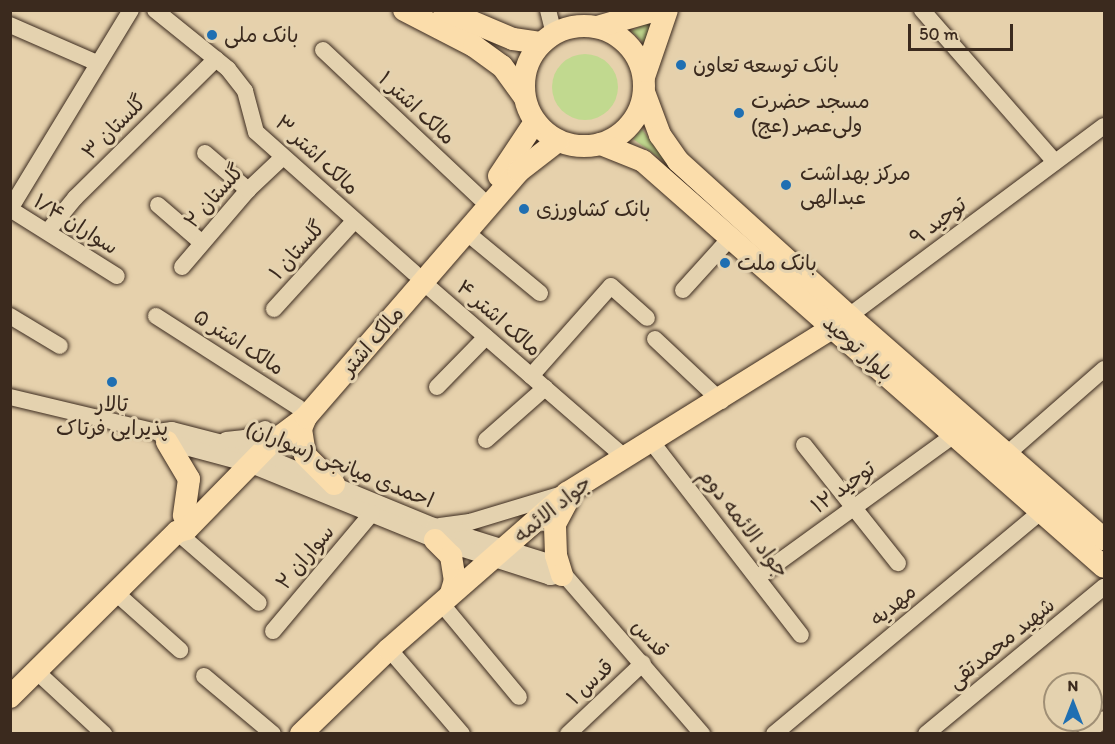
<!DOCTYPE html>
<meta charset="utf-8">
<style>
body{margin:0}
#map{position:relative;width:1115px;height:744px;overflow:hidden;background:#e6d1ac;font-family:Itim,"Playpen Sans Arabic",sans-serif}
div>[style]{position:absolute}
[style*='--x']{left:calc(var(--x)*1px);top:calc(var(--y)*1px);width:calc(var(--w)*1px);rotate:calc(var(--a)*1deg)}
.green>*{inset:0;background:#c1d98f}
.round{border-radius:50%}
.roads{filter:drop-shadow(0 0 2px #3b2a1e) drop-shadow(0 0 2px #3b2a1e)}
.minor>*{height:16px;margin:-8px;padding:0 8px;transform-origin:8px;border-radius:8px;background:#e4d2af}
.major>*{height:22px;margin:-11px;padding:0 11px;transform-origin:11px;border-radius:11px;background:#fbddab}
.major>.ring{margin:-11px;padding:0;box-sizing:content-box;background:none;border:22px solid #fbddab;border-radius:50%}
.dots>*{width:16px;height:16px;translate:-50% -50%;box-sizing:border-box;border:3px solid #e4d2af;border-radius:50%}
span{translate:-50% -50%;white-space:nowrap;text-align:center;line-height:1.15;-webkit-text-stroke:6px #e4d2af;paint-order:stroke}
.poi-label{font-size:21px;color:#3b2a1e}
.left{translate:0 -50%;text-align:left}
.street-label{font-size:21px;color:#3b2a1e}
.frame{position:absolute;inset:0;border:12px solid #3b2a1e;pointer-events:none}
.north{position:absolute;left:1043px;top:672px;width:60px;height:60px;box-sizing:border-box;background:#e4d2af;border:2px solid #a08f75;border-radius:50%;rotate:0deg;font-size:16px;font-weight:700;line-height:24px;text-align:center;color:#3b2a1e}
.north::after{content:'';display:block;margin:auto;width:21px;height:27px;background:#1f6fb2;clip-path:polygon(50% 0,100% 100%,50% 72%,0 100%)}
.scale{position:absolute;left:908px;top:24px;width:105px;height:27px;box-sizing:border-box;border:3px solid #3b2a1e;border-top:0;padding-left:8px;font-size:18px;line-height:21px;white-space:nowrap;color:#3b2a1e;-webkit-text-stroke:4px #e4d2af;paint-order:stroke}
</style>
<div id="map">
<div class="green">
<i style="clip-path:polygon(656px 19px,644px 43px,631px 31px)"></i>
<i class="round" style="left:552px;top:54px;width:66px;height:66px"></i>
<i style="clip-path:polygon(642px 129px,653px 145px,667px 163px,633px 139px)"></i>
</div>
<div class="roads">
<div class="minor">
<i style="--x:155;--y:10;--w:94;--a:38.9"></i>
<i style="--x:228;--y:69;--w:28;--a:52"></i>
<i style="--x:245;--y:91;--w:42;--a:75"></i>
<i style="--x:256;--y:132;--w:212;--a:41.7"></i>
<i style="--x:548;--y:10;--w:25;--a:76"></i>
<i style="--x:922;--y:10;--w:202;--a:48.8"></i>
<i style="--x:10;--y:25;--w:95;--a:23.6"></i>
<i style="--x:323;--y:50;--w:216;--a:43.3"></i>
<i style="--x:205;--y:153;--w:57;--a:40.7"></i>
<i style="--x:158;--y:205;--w:58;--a:40.8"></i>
<i style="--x:10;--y:209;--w:233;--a:-58.7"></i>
<i style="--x:10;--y:209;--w:126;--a:32.1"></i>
<i style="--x:48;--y:231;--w:43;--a:-50.7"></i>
<i style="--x:75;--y:198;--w:198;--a:-44.6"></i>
<i style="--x:466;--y:232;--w:96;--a:39.5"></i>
<i style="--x:182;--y:267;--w:101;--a:-49.4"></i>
<i style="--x:248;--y:190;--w:47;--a:-43.3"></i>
<i style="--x:423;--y:282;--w:265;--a:41"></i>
<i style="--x:683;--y:290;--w:72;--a:-47.8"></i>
<i style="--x:274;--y:309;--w:119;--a:-47.7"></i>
<i style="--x:10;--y:316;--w:58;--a:31"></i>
<i style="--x:156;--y:316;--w:169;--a:32.7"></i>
<i style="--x:849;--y:316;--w:318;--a:-36.7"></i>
<i style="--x:655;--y:339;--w:91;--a:43.2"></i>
<i style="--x:531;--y:376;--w:120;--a:-48.4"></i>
<i style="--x:611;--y:286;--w:48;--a:41.6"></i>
<i style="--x:437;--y:387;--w:70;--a:-45.6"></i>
<i style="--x:10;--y:397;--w:151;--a:13.4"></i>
<i style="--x:157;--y:432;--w:15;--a:-8"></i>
<i style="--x:172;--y:430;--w:76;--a:14.4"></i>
<i style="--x:246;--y:449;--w:203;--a:22.3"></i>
<i style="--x:434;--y:526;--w:127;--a:17.4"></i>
<i style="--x:555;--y:564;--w:225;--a:49.1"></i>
<i style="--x:163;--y:438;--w:6;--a:45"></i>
<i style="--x:167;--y:442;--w:85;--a:15"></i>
<i style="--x:249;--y:464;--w:201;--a:22.2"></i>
<i style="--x:435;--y:540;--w:121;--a:17.8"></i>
<i style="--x:550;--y:577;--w:12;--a:-9"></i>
<i style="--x:226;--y:440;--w:19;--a:-6"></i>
<i style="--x:245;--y:438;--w:22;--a:-24"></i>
<i style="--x:486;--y:440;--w:79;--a:-41.4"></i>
<i style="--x:651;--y:441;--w:245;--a:52.3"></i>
<i style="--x:804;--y:445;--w:151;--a:51.5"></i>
<i style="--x:1007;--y:454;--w:129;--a:-41.2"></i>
<i style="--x:440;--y:526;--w:30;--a:-8"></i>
<i style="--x:470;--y:522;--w:97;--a:-16.8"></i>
<i style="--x:177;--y:532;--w:108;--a:40.9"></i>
<i style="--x:758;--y:577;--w:242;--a:-35.9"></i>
<i style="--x:116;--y:593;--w:86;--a:41.7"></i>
<i style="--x:441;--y:603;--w:122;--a:50.3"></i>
<i style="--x:273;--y:631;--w:154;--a:-50"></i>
<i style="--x:389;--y:649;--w:112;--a:49.3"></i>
<i style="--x:36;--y:671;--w:93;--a:42.8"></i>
<i style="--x:204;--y:676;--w:90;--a:40"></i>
<i style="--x:568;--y:734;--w:103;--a:-43.4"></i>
<i style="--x:774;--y:734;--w:349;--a:-39.8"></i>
<i style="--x:926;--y:734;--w:231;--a:-39.6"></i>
<i style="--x:1086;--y:734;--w:23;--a:-40"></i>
</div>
<div class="major">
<i style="--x:404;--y:10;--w:79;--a:27.2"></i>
<i style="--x:474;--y:46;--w:34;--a:36"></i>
<i style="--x:502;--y:66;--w:37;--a:54"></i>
<i style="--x:444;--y:10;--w:75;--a:22.8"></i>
<i style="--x:513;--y:39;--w:29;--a:8"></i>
<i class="ring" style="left:524px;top:26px;width:98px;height:98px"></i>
<i style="--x:597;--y:27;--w:61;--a:-16.1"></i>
<i style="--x:644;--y:77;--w:71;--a:-71.1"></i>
<i style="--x:644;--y:92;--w:46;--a:69.6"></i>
<i style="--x:660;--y:135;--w:32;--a:55"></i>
<i style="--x:678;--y:161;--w:231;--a:42.2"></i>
<i style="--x:849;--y:316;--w:339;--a:41.2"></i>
<i style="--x:601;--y:144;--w:45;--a:22"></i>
<i style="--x:643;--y:161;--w:614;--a:41.37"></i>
<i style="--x:499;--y:176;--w:65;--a:-56.3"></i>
<i style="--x:306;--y:417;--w:13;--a:113"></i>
<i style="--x:301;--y:429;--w:26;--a:81"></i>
<i style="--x:305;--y:455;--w:41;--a:45"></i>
<i style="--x:167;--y:442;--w:43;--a:59.3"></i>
<i style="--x:189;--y:479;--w:37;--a:98"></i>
<i style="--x:435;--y:540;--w:23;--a:45"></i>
<i style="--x:451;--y:556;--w:24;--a:81"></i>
<i style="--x:455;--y:580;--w:14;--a:107"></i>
<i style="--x:562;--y:575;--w:21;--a:-107"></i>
<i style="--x:556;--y:555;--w:31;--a:-92"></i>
<i style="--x:555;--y:524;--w:30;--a:-62"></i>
<i style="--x:10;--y:697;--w:235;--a:-44.7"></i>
<i style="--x:177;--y:532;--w:10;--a:-17"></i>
<i style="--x:187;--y:529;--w:120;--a:-45.7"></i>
<i style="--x:271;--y:443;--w:44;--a:-36.6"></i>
<i style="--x:306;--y:417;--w:325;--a:-49.1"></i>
<i style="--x:519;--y:171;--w:49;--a:-37.6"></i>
<i style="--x:301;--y:734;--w:122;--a:-44"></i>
<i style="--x:389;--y:649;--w:237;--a:-41.2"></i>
<i style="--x:567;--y:493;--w:314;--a:-31.9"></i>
</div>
</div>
<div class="dots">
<i style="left:212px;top:35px;background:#1f6fb2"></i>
<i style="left:681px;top:65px;background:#1f6fb2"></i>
<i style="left:739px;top:113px;background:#1f6fb2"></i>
<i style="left:786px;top:185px;background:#1f6fb2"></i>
<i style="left:524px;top:209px;background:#1f6fb2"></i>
<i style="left:725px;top:263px;background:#1f6fb2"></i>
<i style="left:112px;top:382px;background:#1f6fb2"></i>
</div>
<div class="poi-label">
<span class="left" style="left:224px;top:35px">بانک ملی</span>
<span class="left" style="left:693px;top:65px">بانک توسعه تعاون</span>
<span class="left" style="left:751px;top:113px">مسجد حضرت<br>ولی‌عصر (عج)</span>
<span class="left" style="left:800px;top:185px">مرکز بهداشت<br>عبدالهی</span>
<span class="left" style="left:536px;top:209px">بانک کشاورزی</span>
<span class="left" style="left:737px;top:263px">بانک ملت</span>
<span style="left:112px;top:416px">تالار<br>پذیرایی فرتاک</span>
</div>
<div class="street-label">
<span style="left:417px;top:108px;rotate:43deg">مالک اشتر ۱</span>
<span style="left:114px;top:127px;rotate:-45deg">گلستان ۳</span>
<span style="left:317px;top:155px;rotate:43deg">مالک اشتر ۳</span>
<span style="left:214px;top:196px;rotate:-48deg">گلستان ۲</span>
<span style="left:938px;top:221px;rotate:-37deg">توحید ۹</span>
<span style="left:76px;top:224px;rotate:32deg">سواران ۱/۴</span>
<span style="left:297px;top:250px;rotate:-48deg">گلستان ۱</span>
<span style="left:499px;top:318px;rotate:41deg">مالک اشتر ۴</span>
<span style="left:372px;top:341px;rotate:-49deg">مالک اشتر</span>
<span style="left:239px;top:342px;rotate:33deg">مالک اشتر ۵</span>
<span style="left:858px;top:348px;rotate:42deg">بلوار توحید</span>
<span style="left:340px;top:464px;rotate:22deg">احمدی میانجی (سواران)</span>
<span style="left:843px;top:487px;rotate:-36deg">توحید ۱۲</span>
<span style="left:552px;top:509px;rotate:-39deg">جواد الائمه</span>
<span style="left:744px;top:523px;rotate:52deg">جواد الائمه دوم</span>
<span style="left:305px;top:557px;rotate:-50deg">سواران ۲</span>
<span style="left:893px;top:605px;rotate:-40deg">مهدیه</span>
<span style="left:650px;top:638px;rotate:48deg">قدس</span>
<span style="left:1001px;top:643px;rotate:-39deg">شهید محمدتقی</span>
<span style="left:590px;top:682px;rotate:-43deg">قدس ۱</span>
</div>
<div class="frame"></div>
<div class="north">N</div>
<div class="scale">50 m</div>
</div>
